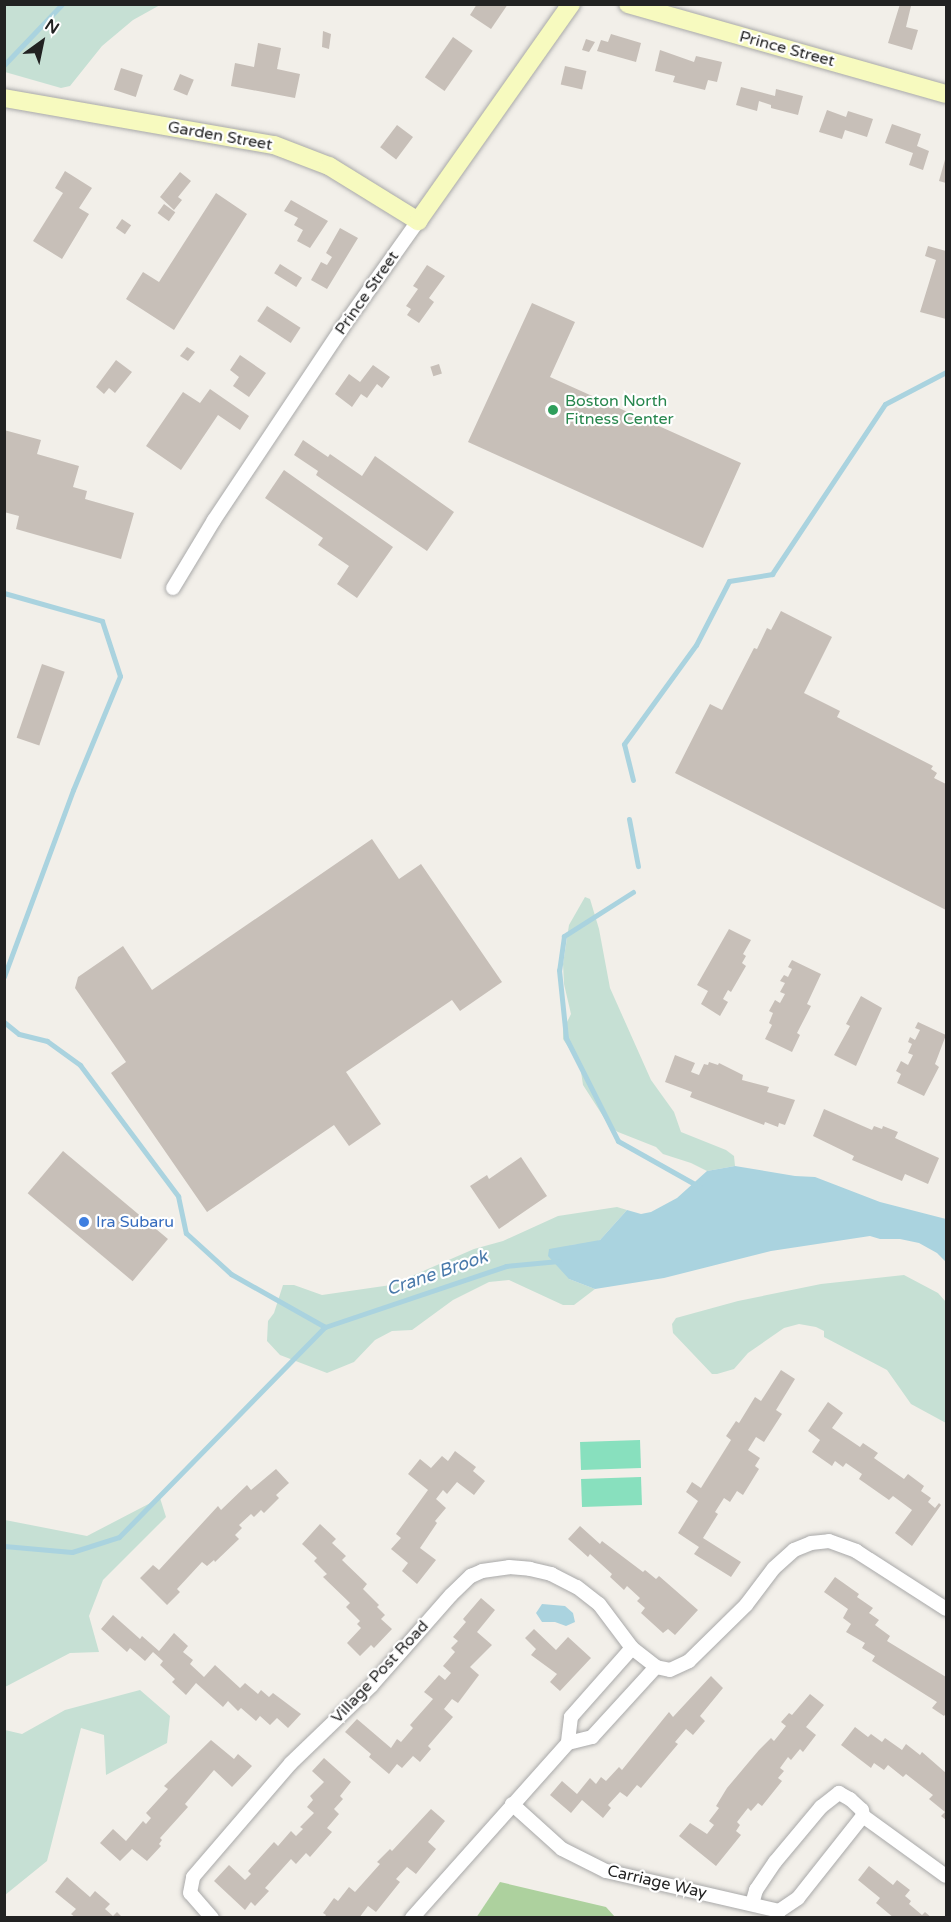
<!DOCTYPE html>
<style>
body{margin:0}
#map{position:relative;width:951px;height:1922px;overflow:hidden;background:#f2efe9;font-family:"Varela Round",sans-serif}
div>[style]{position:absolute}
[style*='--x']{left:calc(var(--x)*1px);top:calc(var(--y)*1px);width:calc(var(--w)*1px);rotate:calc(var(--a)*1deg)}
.forest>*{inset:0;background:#add19e}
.wetland>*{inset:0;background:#c6e0d4}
.pitch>*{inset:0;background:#88e0be;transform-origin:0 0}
.water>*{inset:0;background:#aad3df}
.stream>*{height:5px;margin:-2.5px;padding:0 2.5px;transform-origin:2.5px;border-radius:2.5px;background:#aad3df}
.building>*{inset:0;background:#c7bfb8;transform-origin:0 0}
.roads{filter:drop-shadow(0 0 2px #a9a9a9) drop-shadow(0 0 2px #a9a9a9)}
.street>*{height:14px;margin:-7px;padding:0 7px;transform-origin:7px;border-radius:7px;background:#fff}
.secondary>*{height:18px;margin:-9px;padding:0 9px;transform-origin:9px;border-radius:9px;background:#f7fabf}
.dots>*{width:16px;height:16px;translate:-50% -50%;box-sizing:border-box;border:3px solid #fff;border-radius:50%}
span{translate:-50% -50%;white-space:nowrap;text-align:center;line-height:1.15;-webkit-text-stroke:4.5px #fff;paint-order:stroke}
.street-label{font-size:16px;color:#222}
.leisure-label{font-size:16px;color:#27864d}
.left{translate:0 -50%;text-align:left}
.shop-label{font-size:16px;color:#366cbe}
.water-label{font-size:18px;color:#4a7aab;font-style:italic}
.frame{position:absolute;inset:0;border:6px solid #222;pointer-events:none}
.north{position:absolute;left:12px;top:12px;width:60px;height:60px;-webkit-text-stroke:4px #fff;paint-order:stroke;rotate:33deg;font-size:16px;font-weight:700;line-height:24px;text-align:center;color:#222}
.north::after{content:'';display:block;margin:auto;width:21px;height:27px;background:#222;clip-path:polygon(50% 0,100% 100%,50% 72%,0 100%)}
</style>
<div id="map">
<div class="forest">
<i style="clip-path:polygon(500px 1882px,606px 1907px,615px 1917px,476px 1918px)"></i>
</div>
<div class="wetland">
<i style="clip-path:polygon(4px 5px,5px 4px,160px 5px,133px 20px,102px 46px,70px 86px,61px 88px,5px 72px)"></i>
<i style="clip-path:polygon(585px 897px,590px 899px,599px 929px,610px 988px,651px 1080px,674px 1112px,681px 1132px,726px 1150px,734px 1156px,735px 1166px,707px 1171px,691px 1163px,663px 1154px,656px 1147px,618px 1132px,610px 1127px,583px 1085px,580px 1065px,563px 1039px,563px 1030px,571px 1014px,564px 984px,563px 964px,569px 925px)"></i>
<i style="clip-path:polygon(617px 1207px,627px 1210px,600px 1240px,591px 1244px,571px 1245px,569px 1279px,595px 1289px,574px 1305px,563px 1305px,509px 1280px,489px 1282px,453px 1300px,412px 1330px,392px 1331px,375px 1340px,354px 1362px,327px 1373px,280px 1355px,267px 1341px,268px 1321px,274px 1313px,283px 1285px,294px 1285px,322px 1295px,391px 1285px,474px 1249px,503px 1241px,558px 1216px)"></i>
<i style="clip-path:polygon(904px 1275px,938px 1293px,946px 1302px,946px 1423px,911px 1404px,887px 1370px,824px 1337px,824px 1331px,816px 1327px,799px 1324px,784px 1328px,748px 1353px,734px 1369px,717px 1374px,712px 1374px,673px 1333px,672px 1324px,676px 1318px,738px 1301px,821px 1284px)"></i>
<i style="clip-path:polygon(160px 1498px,166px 1517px,103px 1580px,89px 1616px,99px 1652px,70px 1653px,5px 1687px,5px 1520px,87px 1536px)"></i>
<i style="clip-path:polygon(140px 1690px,170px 1716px,167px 1743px,106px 1775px,104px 1735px,81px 1728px,47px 1861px,5px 1895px,5px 1730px,22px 1734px,65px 1710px)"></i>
</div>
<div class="pitch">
<i style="left:640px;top:1440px;width:28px;height:60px;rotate:88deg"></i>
<i style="left:641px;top:1477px;width:28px;height:60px;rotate:88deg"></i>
</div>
<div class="water">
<i style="clip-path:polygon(735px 1166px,795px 1176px,815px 1177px,880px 1202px,946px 1219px,946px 1262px,937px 1253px,919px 1243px,900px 1239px,880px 1239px,870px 1236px,771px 1251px,664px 1278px,595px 1289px,569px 1279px,548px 1256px,549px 1249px,600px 1240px,627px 1210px,641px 1214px,651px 1212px,677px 1198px,707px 1171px)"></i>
<i style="clip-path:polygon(542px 1604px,565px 1606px,573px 1613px,575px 1622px,566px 1626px,555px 1622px,542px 1622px,536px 1613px)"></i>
</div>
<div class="stream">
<i style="--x:4;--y:65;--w:84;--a:-46.4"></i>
<i style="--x:4;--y:593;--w:102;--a:15.9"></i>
<i style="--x:102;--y:621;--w:58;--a:71.9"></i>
<i style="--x:120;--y:676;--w:123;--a:112.4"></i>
<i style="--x:73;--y:790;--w:199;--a:110.3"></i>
<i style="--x:633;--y:780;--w:37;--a:-104"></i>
<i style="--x:624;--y:744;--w:122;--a:-54"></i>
<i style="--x:696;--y:645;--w:72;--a:-62.7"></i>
<i style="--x:729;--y:581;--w:44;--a:-9.2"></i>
<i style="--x:772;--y:574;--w:204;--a:-56.4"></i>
<i style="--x:885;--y:404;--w:69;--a:-27.7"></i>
<i style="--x:629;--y:819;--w:48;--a:79.2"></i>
<i style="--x:633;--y:892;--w:82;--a:147.5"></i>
<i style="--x:564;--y:936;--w:34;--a:98"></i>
<i style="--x:559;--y:970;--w:68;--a:84.1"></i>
<i style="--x:566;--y:1038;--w:115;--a:63.2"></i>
<i style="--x:618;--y:1141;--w:94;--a:29.3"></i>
<i style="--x:4;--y:1022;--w:19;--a:39"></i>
<i style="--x:19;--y:1034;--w:29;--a:14"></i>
<i style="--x:47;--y:1041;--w:41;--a:36"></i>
<i style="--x:80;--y:1065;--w:164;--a:53.2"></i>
<i style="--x:178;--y:1196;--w:38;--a:78"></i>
<i style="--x:186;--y:1233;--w:61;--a:42.3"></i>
<i style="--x:231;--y:1274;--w:108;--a:29.4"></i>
<i style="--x:4;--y:1546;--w:68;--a:5"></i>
<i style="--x:72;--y:1552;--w:49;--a:-17.7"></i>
<i style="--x:119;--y:1537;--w:294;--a:-45.6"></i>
<i style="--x:325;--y:1327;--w:191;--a:-18.6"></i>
<i style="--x:506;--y:1266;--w:53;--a:-5.4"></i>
</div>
<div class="building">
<i style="clip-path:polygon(477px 4px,508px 4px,491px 29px,470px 15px)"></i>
<i style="clip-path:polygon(900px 4px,911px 6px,906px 27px,918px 30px,912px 50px,888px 43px)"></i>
<i style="clip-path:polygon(323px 31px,331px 34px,329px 49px,322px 47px)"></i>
<i style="clip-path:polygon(611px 34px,641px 43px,636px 62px,597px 51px,601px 40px,608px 42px)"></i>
<i style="left:453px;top:37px;width:24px;height:49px;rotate:35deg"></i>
<i style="clip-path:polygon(586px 39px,595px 42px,589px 52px,582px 50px)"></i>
<i style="clip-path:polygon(258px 43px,281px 48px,277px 69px,300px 74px,295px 98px,231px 86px,235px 63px,254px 67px)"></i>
<i style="clip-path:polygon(660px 50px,694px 62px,696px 56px,722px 62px,717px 82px,708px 80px,705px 90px,673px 82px,675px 76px,655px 71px)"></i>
<i style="left:565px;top:66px;width:22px;height:19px;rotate:13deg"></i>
<i style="left:121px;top:68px;width:23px;height:23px;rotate:18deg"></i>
<i style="left:180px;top:74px;width:15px;height:17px;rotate:23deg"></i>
<i style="clip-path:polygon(741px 87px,775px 96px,776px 89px,803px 96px,798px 115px,771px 108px,771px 105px,759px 101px,757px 111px,736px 105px)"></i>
<i style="clip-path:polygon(827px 110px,846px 117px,848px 111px,873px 119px,867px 137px,845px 130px,842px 139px,819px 132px)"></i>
<i style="clip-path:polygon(892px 124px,921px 134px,917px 146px,929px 151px,923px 170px,909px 165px,913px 153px,885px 143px)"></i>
<i style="left:397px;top:125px;width:20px;height:28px;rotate:37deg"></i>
<i style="clip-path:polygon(946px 156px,946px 183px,939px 181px)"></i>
<i style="clip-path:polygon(65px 171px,92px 188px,79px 208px,89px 214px,62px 259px,33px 241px,63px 193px,55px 188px)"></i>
<i style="clip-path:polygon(180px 172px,191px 181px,178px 197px,182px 200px,174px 210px,160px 197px)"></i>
<i style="clip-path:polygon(216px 193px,247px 214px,174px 330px,126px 299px,143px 272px,159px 282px)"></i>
<i style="clip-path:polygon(291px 200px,328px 221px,310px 248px,297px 241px,303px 230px,294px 225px,298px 218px,284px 211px)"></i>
<i style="left:164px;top:204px;width:14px;height:11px;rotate:36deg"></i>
<i style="left:122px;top:219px;width:11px;height:11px;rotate:34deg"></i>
<i style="clip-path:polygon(340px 228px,358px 238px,327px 289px,311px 280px,321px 262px,327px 265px,332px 257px,326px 253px)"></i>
<i style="clip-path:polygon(928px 246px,946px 251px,946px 319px,920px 312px,936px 260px,925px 256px)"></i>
<i style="left:280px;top:264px;width:26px;height:11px;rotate:32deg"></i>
<i style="clip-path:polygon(427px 265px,445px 276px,429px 298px,434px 302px,419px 323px,407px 315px,411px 309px,406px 306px,418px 289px,413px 286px)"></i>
<i style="clip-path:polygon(532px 303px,575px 322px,550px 377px,741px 463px,703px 548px,468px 442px)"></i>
<i style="left:267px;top:306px;width:40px;height:18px;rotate:33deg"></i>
<i style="clip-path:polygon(187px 347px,195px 352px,188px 361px,180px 356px)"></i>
<i style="clip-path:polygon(240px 355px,266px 373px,249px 397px,233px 386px,239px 377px,230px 370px)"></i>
<i style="clip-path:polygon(116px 360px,132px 372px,115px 393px,109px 388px,104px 394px,96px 387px)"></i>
<i style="left:439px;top:364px;width:10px;height:9px;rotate:73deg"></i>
<i style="clip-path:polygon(373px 365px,390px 377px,382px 388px,377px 384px,367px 398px,361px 394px,352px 407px,335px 394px,349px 374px,360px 382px)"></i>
<i style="clip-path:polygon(210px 389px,249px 416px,240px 430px,218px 415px,181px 470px,146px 446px,183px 392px,200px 403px)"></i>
<i style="clip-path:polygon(4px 430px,41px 440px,37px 454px,79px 466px,73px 487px,87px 491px,85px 499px,134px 513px,121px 559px,16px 529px,19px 516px,4px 512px)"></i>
<i style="clip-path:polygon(303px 440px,328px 457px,330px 454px,362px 476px,375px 456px,454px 512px,427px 551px,316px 475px,318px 471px,294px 455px)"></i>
<i style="clip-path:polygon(284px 470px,393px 547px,357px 598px,337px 584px,349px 566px,318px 545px,323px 538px,265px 498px)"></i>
<i style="clip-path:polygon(781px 611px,832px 637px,804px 693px,840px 711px,837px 717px,933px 766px,931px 769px,937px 773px,934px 778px,946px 784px,946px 910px,675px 773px,710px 704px,722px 710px,754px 648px,757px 649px,767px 628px,771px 630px)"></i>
<i style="left:42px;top:664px;width:24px;height:78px;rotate:19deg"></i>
<i style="clip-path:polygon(372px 839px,399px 879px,421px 864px,502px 982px,460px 1011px,452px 1000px,346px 1072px,381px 1124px,349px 1146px,334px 1125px,207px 1212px,111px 1073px,126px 1062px,75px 988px,78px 977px,123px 946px,152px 990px)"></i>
<i style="clip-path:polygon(729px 929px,751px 940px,743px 954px,746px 956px,742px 963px,746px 966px,731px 992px,728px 990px,723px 999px,728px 1002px,720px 1016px,701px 1004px,708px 991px,697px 985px)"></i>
<i style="clip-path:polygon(792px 960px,821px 974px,807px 1004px,811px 1006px,797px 1033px,800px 1035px,792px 1052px,765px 1039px,772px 1025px,769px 1023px,773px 1013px,769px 1011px,775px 1000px,780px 1003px,785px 994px,780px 992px,785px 983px,780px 981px,784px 975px,788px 977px,792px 969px,788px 967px)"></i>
<i style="clip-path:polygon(861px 996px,882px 1008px,856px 1066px,834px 1055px,850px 1026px,846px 1024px)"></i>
<i style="clip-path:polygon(918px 1022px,946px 1035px,935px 1064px,939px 1067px,924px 1096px,897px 1083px,901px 1074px,896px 1071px,901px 1061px,908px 1065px,913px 1055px,908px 1053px,912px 1044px,908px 1042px,910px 1037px,915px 1040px,920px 1030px,915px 1028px)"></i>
<i style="clip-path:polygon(675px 1055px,695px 1063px,691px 1072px,699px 1075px,704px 1064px,708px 1065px,709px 1062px,718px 1065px,719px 1063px,743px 1075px,742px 1080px,769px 1087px,767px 1092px,795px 1100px,785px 1125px,779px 1123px,778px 1127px,765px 1122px,764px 1125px,690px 1097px,692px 1092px,665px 1082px)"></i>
<i style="clip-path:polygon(824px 1109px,872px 1130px,874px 1126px,882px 1129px,883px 1126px,898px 1132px,895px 1138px,939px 1158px,928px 1184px,905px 1174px,902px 1181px,852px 1160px,854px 1156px,813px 1136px)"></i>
<i style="left:63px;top:1151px;width:137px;height:55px;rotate:40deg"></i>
<i style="clip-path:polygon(521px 1157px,547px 1196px,499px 1229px,470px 1186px,487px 1175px,489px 1179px)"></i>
<i style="clip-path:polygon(781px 1370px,795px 1379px,776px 1410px,782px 1414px,764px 1442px,756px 1437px,748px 1450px,760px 1458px,755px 1466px,759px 1469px,743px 1495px,737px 1491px,730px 1502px,724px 1498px,715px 1512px,718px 1514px,703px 1538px,741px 1562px,731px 1577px,694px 1554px,699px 1547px,678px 1533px,698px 1501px,686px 1492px,692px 1482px,701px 1488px,731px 1440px,726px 1436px,736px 1421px,739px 1423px,755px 1397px,761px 1401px)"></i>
<i style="clip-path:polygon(828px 1402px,843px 1413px,832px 1428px,860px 1447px,863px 1443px,878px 1453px,874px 1458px,904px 1479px,908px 1474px,924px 1486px,921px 1491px,931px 1498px,928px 1502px,935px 1508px,939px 1503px,941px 1505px,912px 1546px,895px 1533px,912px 1510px,893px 1496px,889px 1500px,859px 1479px,862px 1474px,846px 1463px,843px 1467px,835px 1461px,832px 1466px,812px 1452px,820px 1440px,808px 1431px)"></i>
<i style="clip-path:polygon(455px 1451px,476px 1467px,473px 1471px,485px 1481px,474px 1495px,457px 1482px,447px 1494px,443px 1490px,436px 1499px,446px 1508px,435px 1521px,437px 1523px,420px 1548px,436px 1560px,417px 1584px,402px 1571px,408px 1563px,391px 1549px,401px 1538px,396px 1534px,428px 1490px,408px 1474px,420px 1459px,431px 1468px,442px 1456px,448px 1461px)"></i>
<i style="clip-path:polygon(276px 1469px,289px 1483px,276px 1495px,279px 1498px,264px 1513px,261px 1510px,254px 1517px,251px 1514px,239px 1525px,242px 1528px,235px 1535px,239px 1539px,215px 1562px,214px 1560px,207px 1566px,202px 1562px,177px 1589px,180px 1592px,167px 1605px,140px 1578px,153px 1565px,159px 1570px,218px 1506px,221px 1510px,247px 1485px,251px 1490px)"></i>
<i style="clip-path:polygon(320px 1524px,336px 1539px,332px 1543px,346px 1556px,342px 1560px,367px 1584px,363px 1589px,379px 1605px,377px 1607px,385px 1615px,381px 1619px,392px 1629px,374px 1648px,371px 1645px,360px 1656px,347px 1643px,361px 1628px,357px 1624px,360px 1621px,346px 1607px,350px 1603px,323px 1577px,327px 1574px,314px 1561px,317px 1558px,302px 1544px)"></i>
<i style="clip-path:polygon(580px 1526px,600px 1544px,602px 1541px,643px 1572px,645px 1570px,656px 1579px,659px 1576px,698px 1610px,675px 1635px,668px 1629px,663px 1633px,641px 1613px,645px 1608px,637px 1601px,640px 1598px,627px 1586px,624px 1590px,610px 1577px,612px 1574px,590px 1554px,588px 1557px,568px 1539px)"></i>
<i style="clip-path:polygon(835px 1577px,859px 1594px,857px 1597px,873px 1608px,869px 1613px,879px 1620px,875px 1625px,890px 1636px,887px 1641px,946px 1677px,946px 1713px,944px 1716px,932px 1708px,937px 1702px,872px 1661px,875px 1656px,862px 1648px,865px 1643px,846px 1632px,851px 1624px,843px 1618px,848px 1609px,824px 1592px)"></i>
<i style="clip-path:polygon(481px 1598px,495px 1610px,477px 1632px,492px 1645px,470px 1667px,479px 1675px,458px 1703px,452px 1699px,444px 1709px,453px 1717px,428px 1746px,431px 1749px,420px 1762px,413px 1756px,402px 1768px,397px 1764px,389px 1774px,369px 1757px,371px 1754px,345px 1732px,357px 1719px,391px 1748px,397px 1739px,401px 1742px,413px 1728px,410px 1725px,433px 1699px,424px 1692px,439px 1675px,445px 1680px,451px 1673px,443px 1666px,455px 1652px,451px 1648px,458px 1641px,453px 1637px,466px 1622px,463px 1619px)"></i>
<i style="clip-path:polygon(113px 1615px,140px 1639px,142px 1636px,159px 1651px,174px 1633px,188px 1646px,183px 1652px,193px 1660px,190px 1664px,204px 1677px,215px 1665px,240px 1688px,245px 1683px,258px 1694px,261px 1690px,269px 1697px,273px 1693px,301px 1714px,288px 1728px,277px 1718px,270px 1725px,260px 1716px,256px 1721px,241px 1708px,238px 1711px,228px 1701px,223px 1707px,196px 1683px,186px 1695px,172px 1682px,175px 1679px,160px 1665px,163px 1661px,153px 1652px,145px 1661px,130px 1648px,127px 1652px,101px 1629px)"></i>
<i style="clip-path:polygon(534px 1629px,556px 1650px,568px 1637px,591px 1658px,560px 1691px,550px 1682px,557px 1674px,531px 1655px,536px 1649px,525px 1638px)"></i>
<i style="clip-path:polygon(711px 1676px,723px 1688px,700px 1716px,705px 1721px,693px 1735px,686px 1729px,675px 1742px,678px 1744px,641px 1788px,637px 1785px,627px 1797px,620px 1792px,608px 1805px,611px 1808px,603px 1818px,582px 1800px,571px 1813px,550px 1795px,562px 1781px,577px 1794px,590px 1778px,596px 1784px,601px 1777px,606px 1781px,619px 1767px,622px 1770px,669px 1712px,673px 1717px)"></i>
<i style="clip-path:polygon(810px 1694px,824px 1705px,806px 1727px,816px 1735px,803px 1752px,800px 1749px,791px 1760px,788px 1757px,780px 1768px,784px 1771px,778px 1778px,782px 1781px,762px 1806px,758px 1803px,751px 1811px,748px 1808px,737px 1822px,740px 1825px,736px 1831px,741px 1835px,716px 1866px,679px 1836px,690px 1823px,707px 1834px,714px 1825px,709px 1821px,719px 1808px,716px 1806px,727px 1788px,759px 1750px,771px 1738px,774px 1741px,786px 1726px,781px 1722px,789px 1713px,792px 1715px)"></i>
<i style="clip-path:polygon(855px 1727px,868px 1737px,871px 1734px,882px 1742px,885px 1738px,902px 1750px,906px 1744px,920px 1755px,922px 1752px,946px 1773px,946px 1820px,941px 1816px,945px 1812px,929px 1799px,933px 1795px,906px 1774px,903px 1777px,888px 1765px,884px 1770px,874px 1763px,871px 1768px,841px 1745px)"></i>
<i style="clip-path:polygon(211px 1740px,234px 1759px,238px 1754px,252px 1766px,232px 1787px,214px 1770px,185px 1804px,188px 1807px,160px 1838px,162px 1840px,159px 1844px,161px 1846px,147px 1861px,132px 1849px,120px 1861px,100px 1843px,113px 1829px,126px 1841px,143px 1821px,146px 1824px,151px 1818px,146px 1813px,168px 1789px,164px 1786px)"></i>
<i style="clip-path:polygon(324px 1758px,351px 1782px,340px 1796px,343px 1799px,334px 1809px,339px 1814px,327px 1828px,332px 1832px,310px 1857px,306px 1853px,296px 1864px,291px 1859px,265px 1888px,269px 1891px,255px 1906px,251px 1902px,245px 1910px,214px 1881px,229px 1865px,245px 1880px,251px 1874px,248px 1871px,274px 1842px,278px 1846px,291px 1831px,296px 1836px,303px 1829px,300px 1827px,314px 1813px,307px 1807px,313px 1800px,310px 1796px,324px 1782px,312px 1771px)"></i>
<i style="clip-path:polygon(431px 1809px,445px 1821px,428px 1842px,436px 1849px,416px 1874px,407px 1867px,396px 1879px,400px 1882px,376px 1912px,368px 1906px,359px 1918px,324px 1918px,326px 1915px,323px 1913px,334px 1898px,338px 1901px,349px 1887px,355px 1892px,380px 1864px,377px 1862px,390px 1849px,392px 1851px)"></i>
<i style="clip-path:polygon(869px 1866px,893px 1885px,897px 1880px,910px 1890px,905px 1896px,911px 1901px,909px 1904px,922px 1915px,925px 1912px,932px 1918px,894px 1918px,876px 1903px,880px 1898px,858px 1880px)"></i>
<i style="clip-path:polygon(67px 1877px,90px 1897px,95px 1891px,110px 1904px,105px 1909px,113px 1916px,117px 1912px,123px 1918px,76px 1918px,71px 1914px,76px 1909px,55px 1892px)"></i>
</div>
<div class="roads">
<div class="street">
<i style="--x:173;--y:588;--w:79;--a:-58.9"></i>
<i style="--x:214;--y:520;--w:231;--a:-56.3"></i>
<i style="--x:342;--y:328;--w:131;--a:-54.6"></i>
<i style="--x:632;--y:1648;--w:92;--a:131.5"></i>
<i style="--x:571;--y:1717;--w:26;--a:97"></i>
<i style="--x:568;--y:1743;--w:25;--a:-14"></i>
<i style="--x:592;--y:1737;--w:95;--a:-47.6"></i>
<i style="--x:512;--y:1804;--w:67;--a:42"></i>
<i style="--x:562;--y:1849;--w:49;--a:26.6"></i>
<i style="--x:606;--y:1871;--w:178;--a:13"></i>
<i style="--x:779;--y:1911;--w:23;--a:-34"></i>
<i style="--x:798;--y:1898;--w:105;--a:-51.6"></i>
<i style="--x:752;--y:1904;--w:15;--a:-74"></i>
<i style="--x:756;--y:1890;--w:34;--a:-56"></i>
<i style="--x:775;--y:1862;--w:72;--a:-50.1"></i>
<i style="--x:821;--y:1807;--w:23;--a:-38"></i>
<i style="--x:839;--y:1793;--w:13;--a:29"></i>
<i style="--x:850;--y:1799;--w:16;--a:43"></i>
<i style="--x:862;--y:1810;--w:6;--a:81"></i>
<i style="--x:863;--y:1816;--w:102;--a:35.9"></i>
<i style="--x:212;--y:1918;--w:33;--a:-131"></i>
<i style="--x:190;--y:1893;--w:16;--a:-79"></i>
<i style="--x:193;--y:1877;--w:150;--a:-49.3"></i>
<i style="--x:291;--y:1763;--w:111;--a:-43.9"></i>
<i style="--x:371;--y:1686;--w:121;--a:-48.7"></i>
<i style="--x:451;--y:1595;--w:28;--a:-44"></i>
<i style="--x:471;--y:1576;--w:12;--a:-24"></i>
<i style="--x:482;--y:1571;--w:27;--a:-8"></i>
<i style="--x:509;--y:1567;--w:21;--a:5"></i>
<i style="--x:530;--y:1569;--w:22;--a:13"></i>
<i style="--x:551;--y:1574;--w:29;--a:27"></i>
<i style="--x:577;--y:1587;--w:28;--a:38"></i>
<i style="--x:599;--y:1604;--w:55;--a:53.1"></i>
<i style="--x:632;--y:1648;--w:31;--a:38"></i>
<i style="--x:656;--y:1667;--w:14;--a:12"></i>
<i style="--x:670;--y:1670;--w:21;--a:-25"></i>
<i style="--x:689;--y:1661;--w:80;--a:-44.5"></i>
<i style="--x:746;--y:1605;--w:46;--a:-52.9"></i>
<i style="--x:774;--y:1568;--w:27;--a:-42"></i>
<i style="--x:794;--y:1550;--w:18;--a:-22"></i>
<i style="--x:811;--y:1543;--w:18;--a:-6"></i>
<i style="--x:829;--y:1541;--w:29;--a:20"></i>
<i style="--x:856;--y:1551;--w:107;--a:32.8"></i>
<i style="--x:412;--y:1918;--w:234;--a:-48.3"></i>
</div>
<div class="secondary">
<i style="--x:628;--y:4;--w:330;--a:15.8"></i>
<i style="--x:4;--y:98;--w:274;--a:9.9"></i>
<i style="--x:274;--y:145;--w:59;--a:20.9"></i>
<i style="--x:329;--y:166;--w:105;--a:31.7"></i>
<i style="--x:418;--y:221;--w:266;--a:-54.8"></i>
</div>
</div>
<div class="dots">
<i style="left:553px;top:410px;background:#2e9e5b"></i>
<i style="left:84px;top:1222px;background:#3f7fe0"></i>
</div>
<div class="street-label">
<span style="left:787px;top:49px;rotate:15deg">Prince Street</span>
<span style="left:220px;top:136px;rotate:10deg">Garden Street</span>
<span style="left:367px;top:293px;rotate:-55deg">Prince Street</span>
<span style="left:380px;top:1672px;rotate:-47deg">Village Post Road</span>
<span style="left:657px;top:1882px;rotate:13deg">Carriage Way</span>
</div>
<div class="leisure-label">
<span class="left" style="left:565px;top:410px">Boston North<br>Fitness Center</span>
</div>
<div class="shop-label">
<span class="left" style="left:96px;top:1222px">Ira Subaru</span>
</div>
<div class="water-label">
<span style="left:437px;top:1273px;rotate:-19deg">Crane Brook</span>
</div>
<div class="frame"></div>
<div class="north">N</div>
</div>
